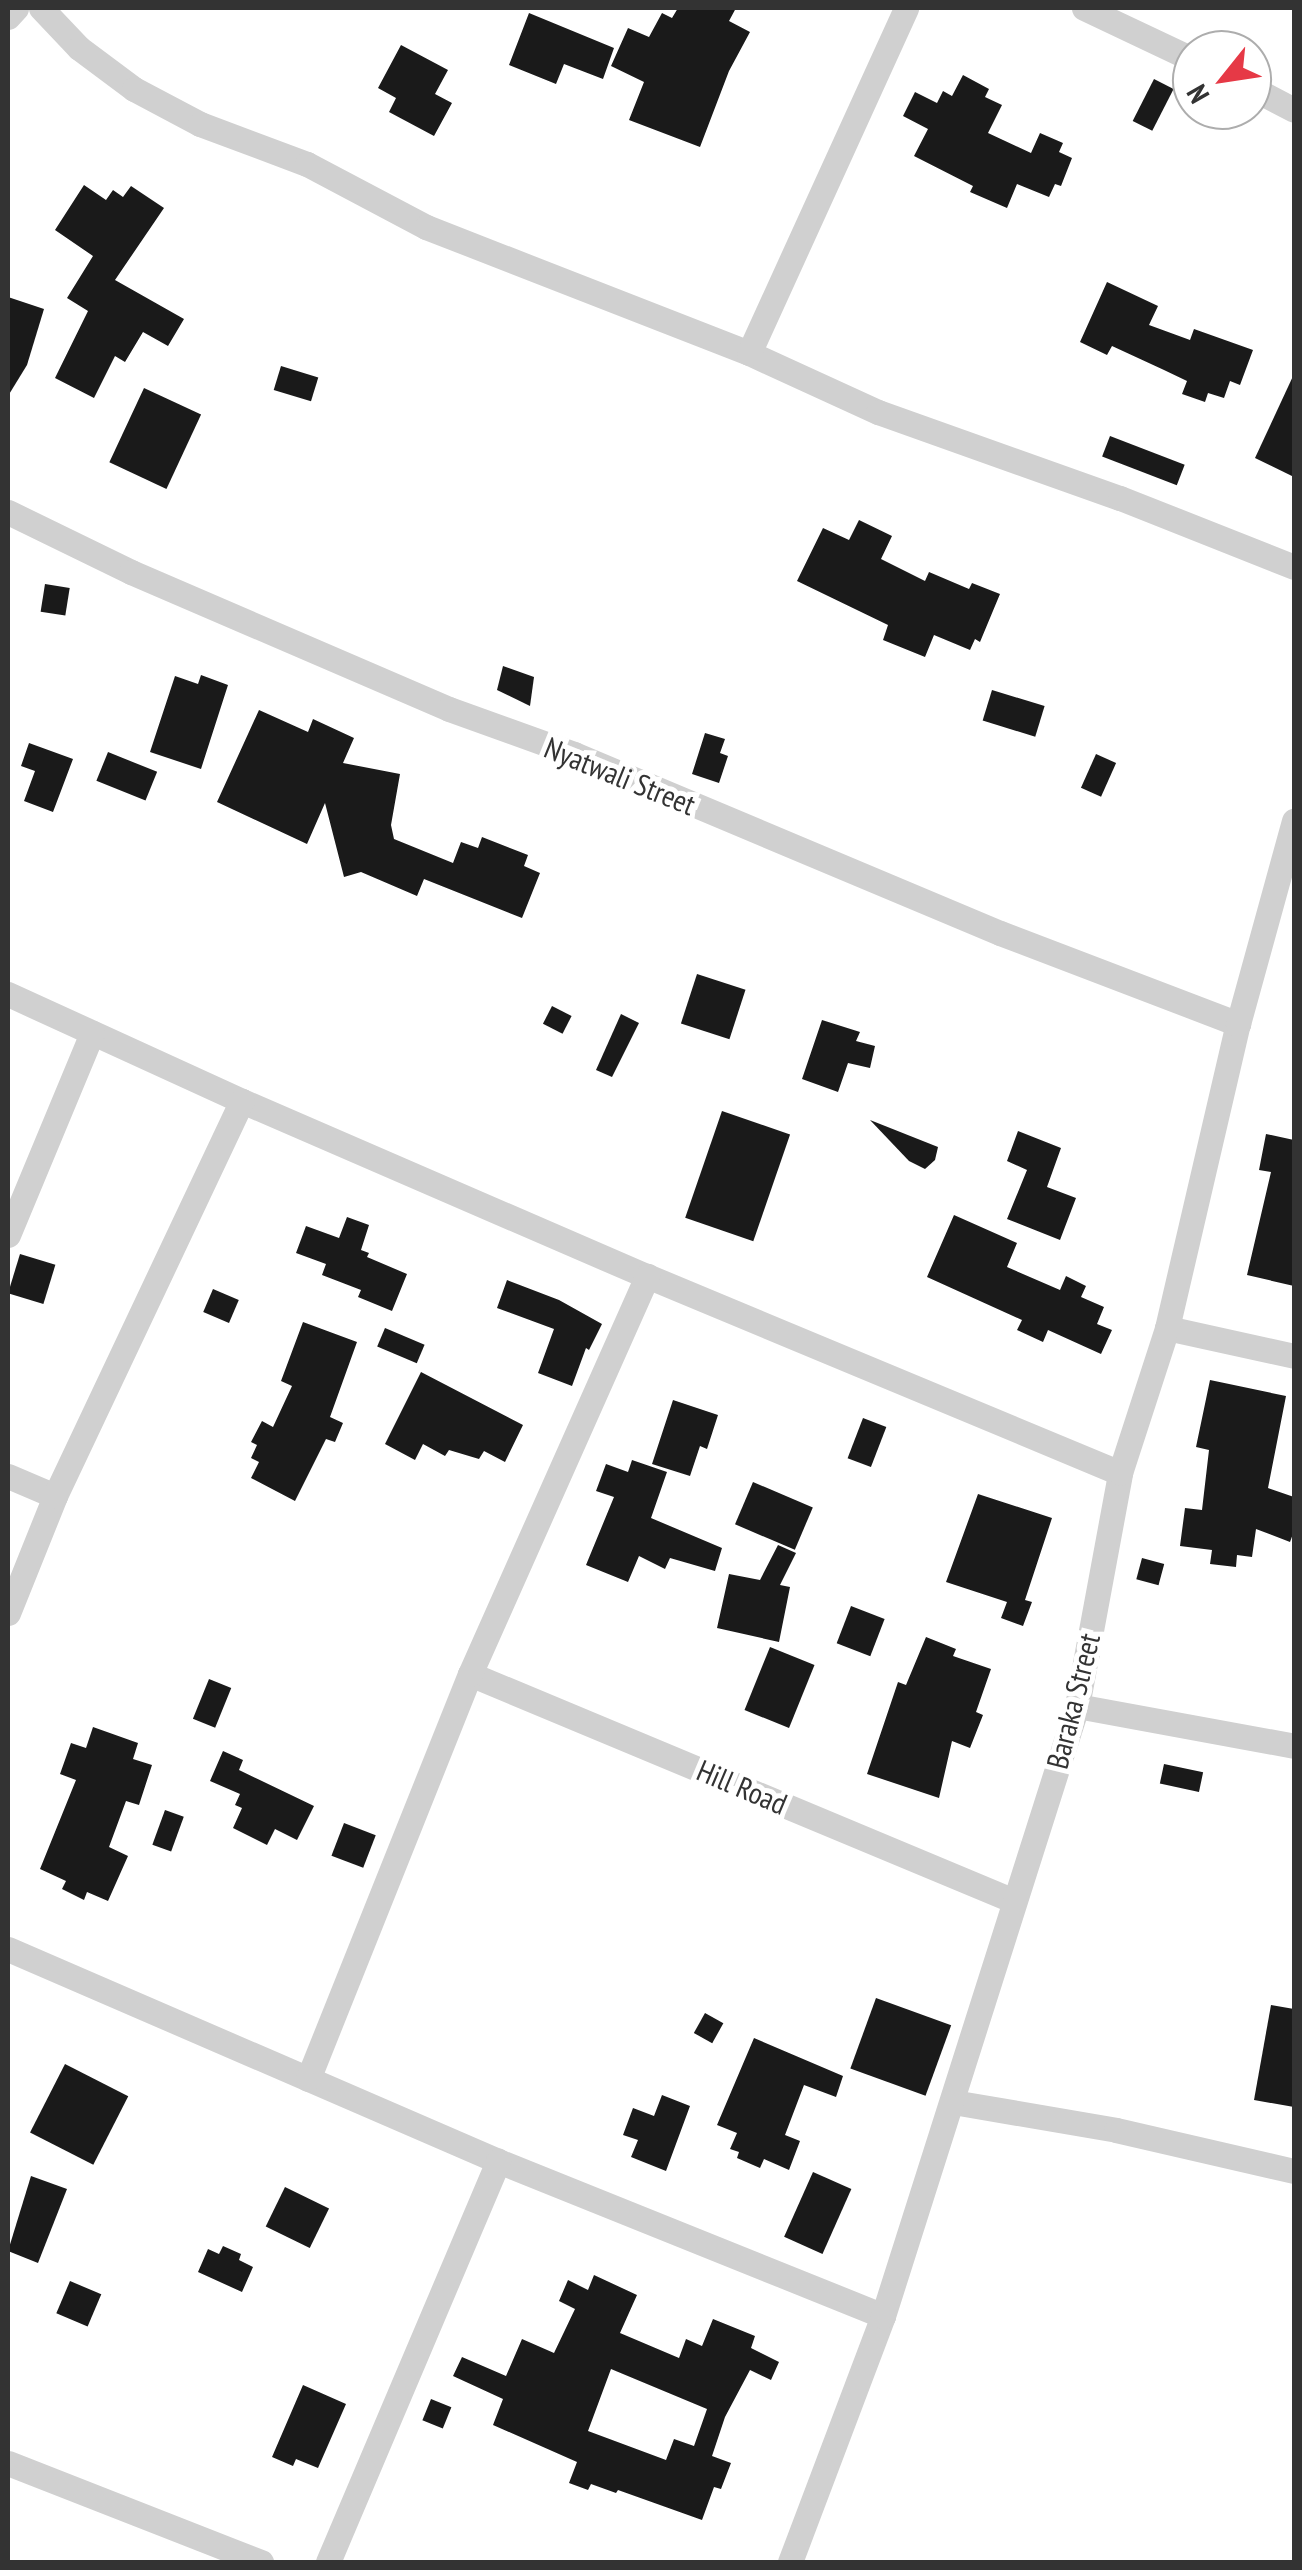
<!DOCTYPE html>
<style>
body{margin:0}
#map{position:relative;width:1302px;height:2570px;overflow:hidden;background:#fff;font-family:"PT Sans Narrow",sans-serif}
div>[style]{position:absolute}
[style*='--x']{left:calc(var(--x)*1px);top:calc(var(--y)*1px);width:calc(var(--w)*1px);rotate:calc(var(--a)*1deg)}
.building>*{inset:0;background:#1a1a1a;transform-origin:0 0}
.minor>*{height:25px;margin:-12.5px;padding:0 12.5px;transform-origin:12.5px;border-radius:12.5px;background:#d0d0d0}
span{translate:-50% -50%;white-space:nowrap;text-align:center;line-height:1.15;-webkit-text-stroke:10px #fff;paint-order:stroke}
.street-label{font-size:30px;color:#333}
.frame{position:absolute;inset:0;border:10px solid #333;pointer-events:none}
.north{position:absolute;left:1172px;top:30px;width:100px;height:100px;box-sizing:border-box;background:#fff;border:2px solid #adadad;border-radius:50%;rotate:240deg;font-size:28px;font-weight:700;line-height:40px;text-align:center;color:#333}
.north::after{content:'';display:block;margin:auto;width:35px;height:45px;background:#e63946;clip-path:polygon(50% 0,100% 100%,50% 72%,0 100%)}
</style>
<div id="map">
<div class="building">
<i style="clip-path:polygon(678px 8px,736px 8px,729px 21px,750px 32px,729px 71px,700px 147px,629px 120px,644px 82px,611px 66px,628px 28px,649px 37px,662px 13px,672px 18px)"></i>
<i style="clip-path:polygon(529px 13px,614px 48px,603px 79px,564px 64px,556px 84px,509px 65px)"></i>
<i style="clip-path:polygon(401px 45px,448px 70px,435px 94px,452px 103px,434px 136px,389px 112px,396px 98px,378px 88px)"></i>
<i style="clip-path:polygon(963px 75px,989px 89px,985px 97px,1002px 105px,988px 133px,1031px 153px,1040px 133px,1063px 143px,1059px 152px,1072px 158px,1061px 186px,1055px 184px,1049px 197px,1017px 184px,1007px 208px,970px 192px,973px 186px,914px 156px,928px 129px,903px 116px,915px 92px,937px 103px,943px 91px,952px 96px)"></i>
<i style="left:1154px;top:79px;width:22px;height:47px;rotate:27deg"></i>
<i style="clip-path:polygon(84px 185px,106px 200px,113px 190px,123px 197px,131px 186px,164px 208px,115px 280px,184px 319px,168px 346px,143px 332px,125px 362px,115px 356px,94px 398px,55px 378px,88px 311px,67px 298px,93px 256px,55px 230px)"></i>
<i style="clip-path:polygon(1107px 282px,1158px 306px,1149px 325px,1190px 340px,1194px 329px,1253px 350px,1240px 385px,1230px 381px,1224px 398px,1208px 393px,1205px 402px,1182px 394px,1187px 381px,1164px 370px,1112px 346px,1107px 355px,1080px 342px)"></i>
<i style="clip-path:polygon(8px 297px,44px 309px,27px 365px,8px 396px)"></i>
<i style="left:281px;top:366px;width:39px;height:25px;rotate:17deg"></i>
<i style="clip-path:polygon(1294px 374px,1294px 477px,1255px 458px)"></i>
<i style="left:144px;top:388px;width:63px;height:82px;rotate:25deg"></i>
<i style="left:1110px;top:436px;width:80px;height:22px;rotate:21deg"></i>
<i style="clip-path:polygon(859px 520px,892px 536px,881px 559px,925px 581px,929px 572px,969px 589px,972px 583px,1000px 594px,980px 642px,975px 639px,970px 650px,934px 635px,925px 657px,883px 640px,888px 625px,797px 581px,823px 528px,849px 540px)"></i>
<i style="left:45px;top:584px;width:25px;height:28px;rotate:9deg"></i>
<i style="clip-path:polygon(503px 666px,534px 677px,530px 706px,497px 690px)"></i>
<i style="clip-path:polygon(201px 675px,228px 685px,201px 769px,150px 752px,175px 676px,198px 684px)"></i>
<i style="left:992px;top:690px;width:55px;height:32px;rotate:17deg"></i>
<i style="clip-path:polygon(259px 710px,308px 732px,313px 719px,354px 738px,343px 763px,400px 774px,391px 825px,394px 839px,453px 863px,461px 842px,478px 848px,482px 837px,528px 855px,524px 866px,540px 873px,522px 918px,424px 879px,417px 896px,361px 872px,344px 877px,325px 803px,307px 844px,217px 802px)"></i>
<i style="clip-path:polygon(705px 733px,725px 739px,720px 753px,728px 756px,719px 783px,692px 774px)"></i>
<i style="clip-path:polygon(29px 743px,73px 759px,53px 812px,24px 801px,35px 771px,21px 766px)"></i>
<i style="left:108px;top:752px;width:53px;height:31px;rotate:22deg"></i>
<i style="left:1096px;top:754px;width:22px;height:37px;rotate:24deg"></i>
<i style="left:697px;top:974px;width:51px;height:52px;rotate:18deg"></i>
<i style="left:552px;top:1006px;width:22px;height:20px;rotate:27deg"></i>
<i style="clip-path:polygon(621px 1014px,639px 1023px,612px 1077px,596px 1070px)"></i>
<i style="clip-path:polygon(822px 1020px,860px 1032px,856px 1041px,875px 1046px,870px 1068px,848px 1063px,838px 1092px,802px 1079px)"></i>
<i style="left:722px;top:1111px;width:72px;height:113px;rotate:19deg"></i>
<i style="clip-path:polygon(870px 1120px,938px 1147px,935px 1160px,925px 1169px,909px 1161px)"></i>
<i style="clip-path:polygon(1018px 1131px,1061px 1148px,1047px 1187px,1076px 1198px,1060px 1240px,1007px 1219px,1027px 1170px,1007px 1161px)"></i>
<i style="clip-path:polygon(1266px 1134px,1294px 1140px,1294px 1286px,1247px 1275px,1271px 1172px,1259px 1170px)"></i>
<i style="clip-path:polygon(954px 1215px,1017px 1243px,1007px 1267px,1060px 1290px,1066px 1276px,1086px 1286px,1081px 1297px,1104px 1307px,1097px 1324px,1112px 1330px,1101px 1354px,1048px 1330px,1043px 1342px,1017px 1330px,1022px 1320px,927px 1277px)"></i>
<i style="clip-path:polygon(347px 1217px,369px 1225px,361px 1250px,369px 1253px,367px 1257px,407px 1274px,392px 1311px,358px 1297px,361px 1290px,322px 1275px,326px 1264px,296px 1253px,306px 1226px,339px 1238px)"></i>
<i style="left:20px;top:1254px;width:37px;height:41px;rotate:17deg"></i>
<i style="clip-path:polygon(507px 1280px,559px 1300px,602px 1324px,589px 1350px,586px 1348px,572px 1386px,538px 1373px,554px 1329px,497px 1308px)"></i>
<i style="left:213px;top:1289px;width:28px;height:25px;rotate:23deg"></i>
<i style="clip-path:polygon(303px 1322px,357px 1342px,330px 1417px,343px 1423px,335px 1442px,326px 1439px,295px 1501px,251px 1478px,259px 1462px,251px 1458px,257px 1445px,251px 1442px,262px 1421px,273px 1427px,292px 1386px,281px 1381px)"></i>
<i style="left:385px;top:1328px;width:43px;height:20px;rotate:23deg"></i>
<i style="clip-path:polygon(421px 1372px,523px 1425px,505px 1462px,484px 1451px,479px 1459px,449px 1450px,445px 1456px,423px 1444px,415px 1460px,385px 1444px)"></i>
<i style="clip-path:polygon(1210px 1380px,1286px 1396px,1268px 1488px,1294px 1497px,1294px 1531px,1290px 1542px,1256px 1529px,1252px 1557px,1237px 1555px,1236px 1567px,1210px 1564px,1212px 1550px,1180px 1546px,1185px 1508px,1202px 1510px,1209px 1450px,1196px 1447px)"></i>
<i style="clip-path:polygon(673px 1400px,718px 1415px,707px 1449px,700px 1446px,690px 1476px,652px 1464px)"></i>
<i style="left:863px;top:1418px;width:25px;height:43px;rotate:21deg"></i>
<i style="clip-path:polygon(632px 1460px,667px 1472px,651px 1518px,722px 1548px,715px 1571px,670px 1558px,665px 1569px,639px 1556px,628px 1582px,586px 1565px,614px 1497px,596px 1491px,606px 1464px,628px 1472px)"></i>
<i style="left:753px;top:1482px;width:65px;height:46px;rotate:23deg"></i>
<i style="clip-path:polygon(978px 1494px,1052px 1518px,1025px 1600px,1032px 1602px,1023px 1626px,1001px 1618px,1007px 1602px,946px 1582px)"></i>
<i style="clip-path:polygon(778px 1545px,796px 1553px,780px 1585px,790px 1587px,779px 1642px,717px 1628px,729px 1574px,760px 1580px)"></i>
<i style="left:1142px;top:1558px;width:23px;height:22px;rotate:15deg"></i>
<i style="left:851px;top:1606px;width:36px;height:40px;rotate:21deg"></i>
<i style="clip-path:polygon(926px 1637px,956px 1649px,953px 1656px,991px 1669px,976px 1712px,983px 1715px,970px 1748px,952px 1741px,939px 1798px,867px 1774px,898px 1682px,906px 1685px)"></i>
<i style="left:770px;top:1647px;width:48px;height:68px;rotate:22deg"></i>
<i style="left:209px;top:1679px;width:24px;height:43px;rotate:22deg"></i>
<i style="clip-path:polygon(93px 1727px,138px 1743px,133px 1759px,152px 1765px,139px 1805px,126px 1801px,109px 1847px,128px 1856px,108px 1901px,87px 1892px,84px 1900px,62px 1889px,66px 1881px,40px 1869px,76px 1780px,60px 1774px,71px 1743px,86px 1748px)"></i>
<i style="clip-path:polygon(223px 1751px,243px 1760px,239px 1770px,314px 1806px,297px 1840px,275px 1829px,267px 1845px,233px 1828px,242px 1808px,235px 1805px,240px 1794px,210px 1781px)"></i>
<i style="left:1164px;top:1764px;width:40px;height:20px;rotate:12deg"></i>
<i style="left:165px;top:1810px;width:20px;height:37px;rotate:20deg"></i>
<i style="left:344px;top:1823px;width:34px;height:35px;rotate:21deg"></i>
<i style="left:876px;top:1998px;width:80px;height:75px;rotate:20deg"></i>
<i style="clip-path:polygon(1271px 2005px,1294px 2009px,1294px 2107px,1254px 2100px)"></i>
<i style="left:705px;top:2013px;width:21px;height:23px;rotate:29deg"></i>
<i style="clip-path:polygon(754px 2038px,843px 2076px,836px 2097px,804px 2085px,785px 2135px,800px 2141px,789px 2170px,764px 2159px,760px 2168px,737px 2158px,739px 2152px,730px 2149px,737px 2133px,717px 2125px)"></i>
<i style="left:65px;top:2064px;width:71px;height:77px;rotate:27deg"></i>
<i style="clip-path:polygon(662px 2095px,690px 2106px,666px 2171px,631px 2157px,638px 2140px,623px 2135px,633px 2108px,654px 2116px)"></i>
<i style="left:813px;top:2172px;width:42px;height:71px;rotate:24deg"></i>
<i style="clip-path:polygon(31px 2176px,67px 2189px,38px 2263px,8px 2251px)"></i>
<i style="left:285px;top:2187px;width:49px;height:44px;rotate:26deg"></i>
<i style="clip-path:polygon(223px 2246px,241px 2254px,239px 2260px,253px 2267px,242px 2292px,198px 2272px,208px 2249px,219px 2254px)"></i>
<i style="clip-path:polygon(evenodd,594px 2275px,637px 2295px,620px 2333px,679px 2358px,686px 2339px,702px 2346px,713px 2319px,755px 2336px,751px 2348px,779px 2362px,771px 2380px,750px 2370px,725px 2417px,712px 2456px,731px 2463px,721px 2489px,714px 2487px,702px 2520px,618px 2490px,616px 2493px,591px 2484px,588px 2490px,569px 2483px,577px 2462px,493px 2425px,503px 2399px,453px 2376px,462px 2357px,506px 2376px,522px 2339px,554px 2353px,575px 2309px,559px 2301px,568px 2280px,588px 2290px,594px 2275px,611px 2369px,707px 2409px,694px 2446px,674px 2439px,666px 2460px,588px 2431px,611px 2369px)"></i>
<i style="left:70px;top:2281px;width:34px;height:35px;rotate:23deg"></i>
<i style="clip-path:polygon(303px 2385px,346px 2404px,318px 2468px,296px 2459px,293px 2466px,272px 2457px)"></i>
<i style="left:431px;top:2399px;width:22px;height:23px;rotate:22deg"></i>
</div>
<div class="minor">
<i style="--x:41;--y:8;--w:55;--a:46.5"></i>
<i style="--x:79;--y:48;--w:69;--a:36.7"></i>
<i style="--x:134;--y:89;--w:75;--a:27.9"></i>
<i style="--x:200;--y:124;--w:114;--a:20.5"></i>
<i style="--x:307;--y:164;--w:135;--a:27.9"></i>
<i style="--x:426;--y:227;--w:347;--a:21.3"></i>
<i style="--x:749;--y:353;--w:142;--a:24.6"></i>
<i style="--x:878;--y:412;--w:257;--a:19.6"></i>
<i style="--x:1120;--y:498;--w:187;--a:21.6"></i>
<i style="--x:1084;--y:8;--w:119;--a:25.3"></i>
<i style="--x:8;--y:17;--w:12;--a:-48"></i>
<i style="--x:1252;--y:88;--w:47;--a:27.6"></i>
<i style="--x:749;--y:353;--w:379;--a:-65.5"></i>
<i style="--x:8;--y:512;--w:137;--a:26"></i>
<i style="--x:131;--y:572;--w:346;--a:23.3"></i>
<i style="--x:449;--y:709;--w:133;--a:19.8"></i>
<i style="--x:574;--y:754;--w:462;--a:22.8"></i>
<i style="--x:1000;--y:933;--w:255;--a:20.9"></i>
<i style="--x:8;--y:994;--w:257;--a:24.6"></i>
<i style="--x:242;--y:1101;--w:441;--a:23.4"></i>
<i style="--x:647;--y:1276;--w:512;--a:22.61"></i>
<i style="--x:8;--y:1235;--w:219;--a:-67.4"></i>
<i style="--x:1167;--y:1328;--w:130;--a:12.4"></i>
<i style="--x:8;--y:1476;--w:51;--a:23.1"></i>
<i style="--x:8;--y:1613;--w:126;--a:-68.1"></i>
<i style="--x:55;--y:1496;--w:437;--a:-64.7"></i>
<i style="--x:470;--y:1674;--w:589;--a:22.65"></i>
<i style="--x:1077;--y:1706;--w:221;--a:10.4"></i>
<i style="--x:8;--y:1949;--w:534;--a:23.4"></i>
<i style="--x:498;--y:2161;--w:415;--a:21.9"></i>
<i style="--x:308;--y:2079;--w:436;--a:-68.2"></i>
<i style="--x:470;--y:1674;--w:436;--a:-66"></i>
<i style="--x:953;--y:2102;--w:165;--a:9.7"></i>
<i style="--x:1116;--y:2130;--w:183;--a:13"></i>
<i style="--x:8;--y:2463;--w:272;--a:21.4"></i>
<i style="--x:328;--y:2562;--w:436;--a:-67"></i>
<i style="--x:790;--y:2562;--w:263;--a:-69.3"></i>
<i style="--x:883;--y:2316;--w:640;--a:-72.36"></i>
<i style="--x:1077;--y:1706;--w:237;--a:-79.5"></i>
<i style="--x:1120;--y:1473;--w:152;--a:-72"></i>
<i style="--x:1167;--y:1328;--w:312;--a:-76.9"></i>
<i style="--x:1238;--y:1024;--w:211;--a:-74.6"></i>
</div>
<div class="street-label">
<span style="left:620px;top:776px;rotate:22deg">Nyatwali Street</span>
<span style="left:1073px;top:1701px;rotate:-76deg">Baraka Street</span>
<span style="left:742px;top:1787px;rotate:23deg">Hill Road</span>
</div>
<div class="frame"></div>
<div class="north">N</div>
</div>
